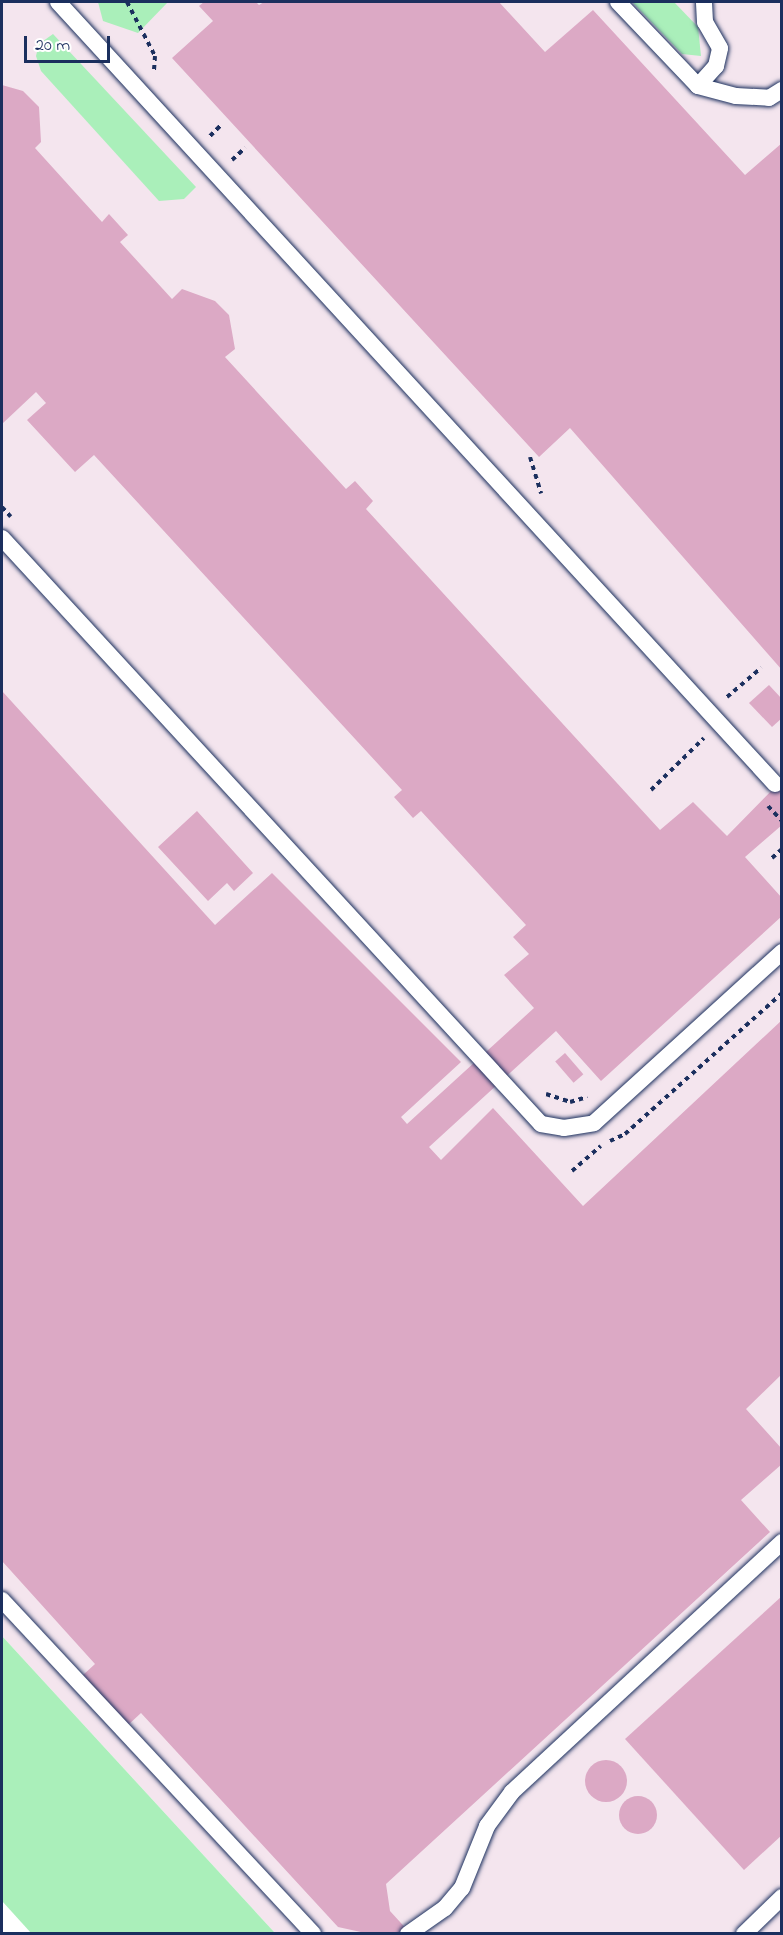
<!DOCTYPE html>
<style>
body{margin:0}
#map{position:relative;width:783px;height:1935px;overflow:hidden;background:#fff;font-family:"Indie Flower",sans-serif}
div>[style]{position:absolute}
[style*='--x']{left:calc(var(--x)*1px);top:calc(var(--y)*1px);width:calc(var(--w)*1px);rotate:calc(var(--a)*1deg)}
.built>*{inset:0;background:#f4e5ee}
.green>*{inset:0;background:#aaefba}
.building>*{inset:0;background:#dca9c5;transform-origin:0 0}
.round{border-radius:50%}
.path>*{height:4px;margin-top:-2px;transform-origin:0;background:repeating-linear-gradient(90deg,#1b2f5e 0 4.5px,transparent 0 9px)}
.roads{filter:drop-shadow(0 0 2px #1b2f5e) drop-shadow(0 0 2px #1b2f5e)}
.lane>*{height:16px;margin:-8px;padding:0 8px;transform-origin:8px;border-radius:8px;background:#fff}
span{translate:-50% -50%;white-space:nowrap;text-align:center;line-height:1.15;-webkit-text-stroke:5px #fff;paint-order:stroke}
.frame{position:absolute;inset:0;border:3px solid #1b2f5e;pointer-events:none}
.scale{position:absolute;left:24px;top:36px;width:86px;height:27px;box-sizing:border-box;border:3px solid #1b2f5e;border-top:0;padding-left:8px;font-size:18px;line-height:21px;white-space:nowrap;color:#1b2f5e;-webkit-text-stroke:4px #fff;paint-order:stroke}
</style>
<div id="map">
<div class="built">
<i style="clip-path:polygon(2px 2px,781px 2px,781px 1933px,275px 1933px,2px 1636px)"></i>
</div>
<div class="green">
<i style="clip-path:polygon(98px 2px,168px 2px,138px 33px,103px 21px)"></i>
<i style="clip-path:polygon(632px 2px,674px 2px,698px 27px,701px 56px,682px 54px)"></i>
<i style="clip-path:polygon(53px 34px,196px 187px,184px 199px,159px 201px,41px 71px,36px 56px,39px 44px)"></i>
<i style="clip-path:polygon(2px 1636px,275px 1933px,31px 1933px,2px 1901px)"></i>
</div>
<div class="building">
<i style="clip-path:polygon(204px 2px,256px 2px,259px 5px,264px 2px,499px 2px,545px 52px,593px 10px,745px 175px,782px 143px,782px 670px,570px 428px,539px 457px,172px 58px,213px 21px,199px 6px)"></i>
<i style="clip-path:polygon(2px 85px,23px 91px,39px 107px,41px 142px,35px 148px,102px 222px,109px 214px,128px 235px,120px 242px,172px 299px,182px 289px,215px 301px,229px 315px,235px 349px,225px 357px,346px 489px,355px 481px,373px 501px,366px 509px,660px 830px,693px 802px,727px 836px,782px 780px,782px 825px,745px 857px,782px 898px,782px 916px,601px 1081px,556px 1031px,429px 1147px,441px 1160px,493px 1108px,583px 1206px,782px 1020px,782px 1374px,746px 1409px,782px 1449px,782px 1464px,741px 1500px,770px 1532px,386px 1884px,390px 1911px,411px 1934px,370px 1934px,338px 1927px,141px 1713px,128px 1725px,83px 1675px,95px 1664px,2px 1561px,2px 691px,215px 925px,272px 873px,461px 1062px,401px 1117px,407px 1124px,534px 1008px,504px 975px,529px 954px,513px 937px,526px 925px,421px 811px,413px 818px,394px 797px,402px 790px,94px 455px,75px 472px,27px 420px,46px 403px,36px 392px,2px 424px)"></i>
<i style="clip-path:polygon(769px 685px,782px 699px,782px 718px,772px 727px,749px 703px)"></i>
<i style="clip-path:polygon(197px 811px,253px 873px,234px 891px,227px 883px,208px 901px,158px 847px)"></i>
<i style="left:565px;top:1053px;width:28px;height:13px;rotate:49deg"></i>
<i style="clip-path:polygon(782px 1596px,782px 1835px,744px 1870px,625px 1739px)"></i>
<i class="round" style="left:585px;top:1760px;width:42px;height:42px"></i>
<i class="round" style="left:619px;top:1796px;width:38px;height:38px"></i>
</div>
<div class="path">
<i style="--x:127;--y:2;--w:61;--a:62.6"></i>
<i style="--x:155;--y:56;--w:15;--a:94"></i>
<i style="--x:210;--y:136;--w:17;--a:-45"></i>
<i style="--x:232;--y:160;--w:18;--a:-43"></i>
<i style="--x:530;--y:457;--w:38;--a:73"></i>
<i style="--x:2;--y:507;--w:13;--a:48"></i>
<i style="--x:727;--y:697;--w:45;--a:-40.5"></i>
<i style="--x:651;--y:790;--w:74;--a:-44.5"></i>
<i style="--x:768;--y:806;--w:21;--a:47"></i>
<i style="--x:772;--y:858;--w:13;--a:-42"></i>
<i style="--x:546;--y:1094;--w:25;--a:18"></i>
<i style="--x:570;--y:1102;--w:18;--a:-16"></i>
<i style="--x:610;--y:1141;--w:17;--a:-25"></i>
<i style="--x:625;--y:1134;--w:211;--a:-41.9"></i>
<i style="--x:572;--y:1171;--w:38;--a:-41"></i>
</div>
<div class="roads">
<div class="lane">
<i style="--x:58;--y:2;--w:1061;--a:47.48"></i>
<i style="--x:618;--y:2;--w:116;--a:46.4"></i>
<i style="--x:698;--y:86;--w:39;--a:15"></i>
<i style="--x:736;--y:96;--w:33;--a:3"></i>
<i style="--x:769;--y:98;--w:15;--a:-32"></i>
<i style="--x:698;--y:86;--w:27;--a:-48"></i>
<i style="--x:716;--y:66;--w:18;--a:-77"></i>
<i style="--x:720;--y:48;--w:30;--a:-120"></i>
<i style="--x:705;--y:22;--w:20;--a:-93"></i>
<i style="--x:2;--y:538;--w:796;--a:47.39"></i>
<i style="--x:541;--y:1124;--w:23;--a:10"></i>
<i style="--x:564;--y:1128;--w:30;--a:-9"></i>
<i style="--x:594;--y:1123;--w:254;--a:-42.3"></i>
<i style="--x:2;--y:1600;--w:456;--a:47"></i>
<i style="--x:408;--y:1934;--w:45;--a:-35.1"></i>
<i style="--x:445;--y:1908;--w:26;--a:-50"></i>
<i style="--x:462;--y:1888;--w:67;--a:-68"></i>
<i style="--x:487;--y:1826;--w:42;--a:-53.7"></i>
<i style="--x:512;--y:1792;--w:368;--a:-42.8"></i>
<i style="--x:744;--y:1934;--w:53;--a:-44.2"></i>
</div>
</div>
<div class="frame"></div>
<div class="scale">20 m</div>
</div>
